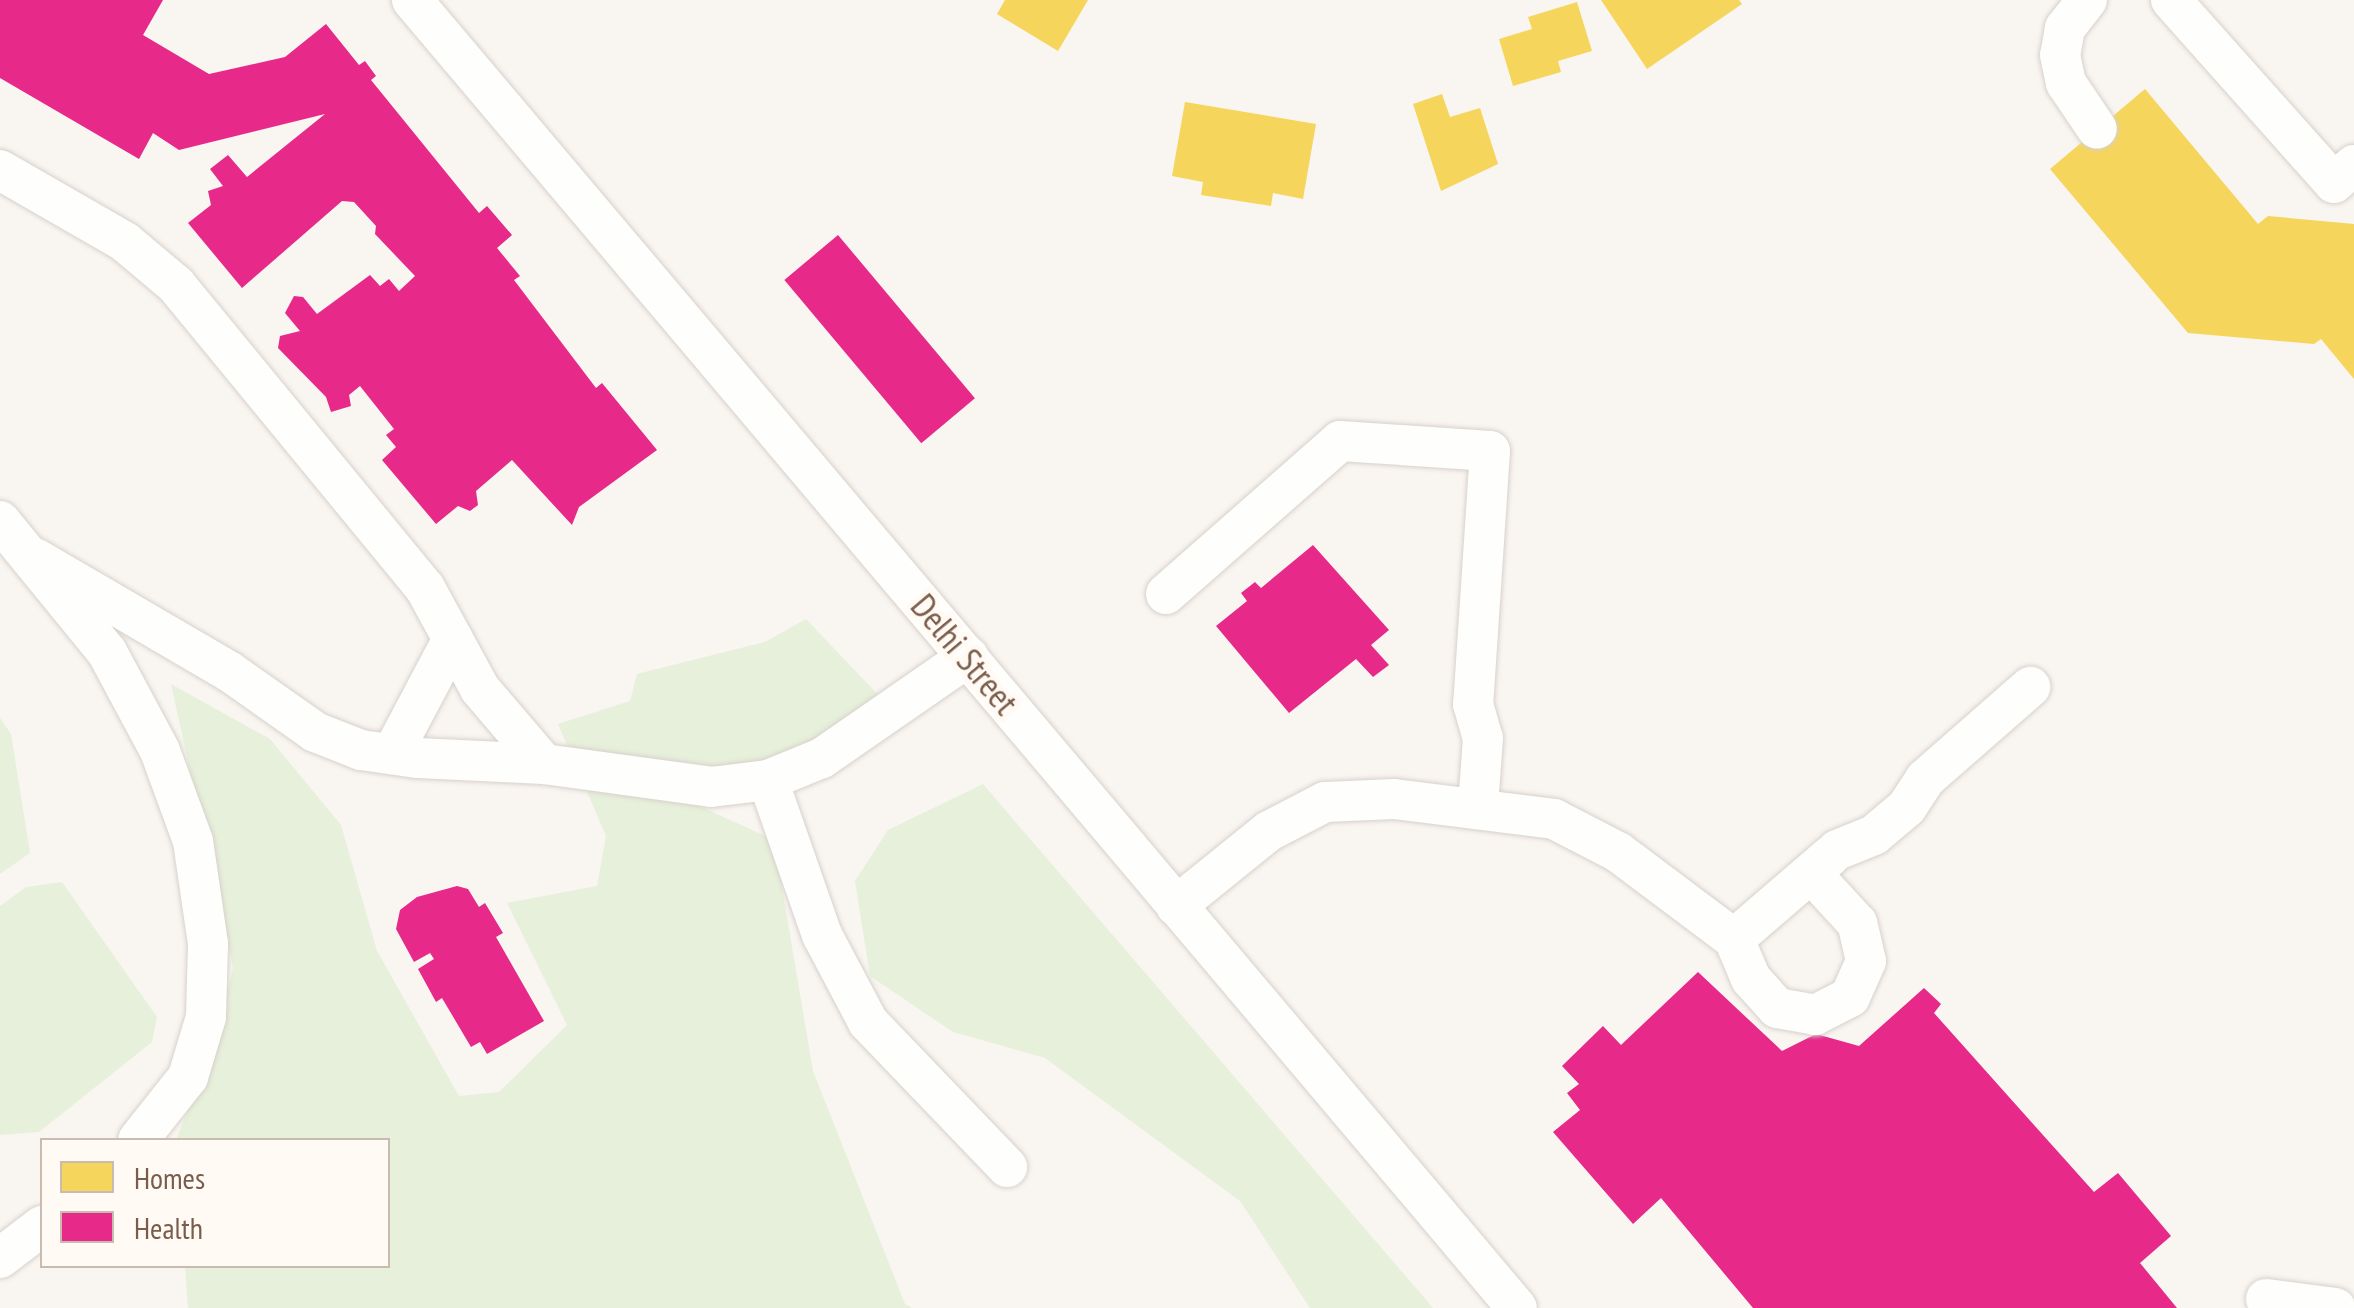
<!DOCTYPE html>
<style>
body{margin:0}
#map{position:relative;width:2354px;height:1308px;overflow:hidden;background:#f9f5f0;font-family:"PT Sans Narrow",sans-serif}
div>[style]{position:absolute}
[style*='--x']{left:calc(var(--x)*1px);top:calc(var(--y)*1px);width:calc(var(--w)*1px);rotate:calc(var(--a)*1deg)}
.green>*{inset:0;background:#e7f0db}
.homes>*{inset:0;background:#f6d55c}
.health>*{inset:0;background:#e7298a;transform-origin:0 0}
.roads{filter:drop-shadow(0 0 2px #d7d1cb) drop-shadow(0 0 2px #d7d1cb)}
.minor>*{height:40px;margin:-20px;padding:0 20px;transform-origin:20px;border-radius:20px;background:#fefefd}
span{translate:-50% -50%;white-space:nowrap;text-align:center;line-height:1.15;-webkit-text-stroke:10px #fffaf3;paint-order:stroke}
.street-label{font-size:35px;color:#7a5c4d}
.legend{position:absolute;left:40px;top:1138px;width:350px;height:130px;box-sizing:border-box;background:#fffaf3;border:2px solid #cabbb1;margin:0;padding:12px 18px;list-style:none;font-size:30px;color:#7a5c4d}
.legend li{display:flex;align-items:center;gap:20px;height:50px}
.legend b{width:50px;border:2px solid #cabbb1}
</style>
<div id="map">
<div class="green">
<i style="clip-path:polygon(806px 619px,884px 701px,695px 804px,774px 840px,813px 1071px,905px 1304px,912px 1308px,188px 1308px,185px 1266px,388px 1266px,388px 1140px,176px 1140px,215px 1040px,233px 968px,171px 684px,270px 739px,341px 825px,377px 951px,459px 1096px,499px 1092px,567px 1025px,507px 903px,597px 886px,606px 836px,558px 724px,630px 701px,637px 674px,765px 642px)"></i>
<i style="clip-path:polygon(0 718px,11px 734px,30px 853px,0 874px)"></i>
<i style="clip-path:polygon(983px 784px,1433px 1308px,1310px 1308px,1240px 1201px,1045px 1058px,953px 1032px,870px 976px,855px 881px,888px 830px)"></i>
<i style="clip-path:polygon(62px 882px,157px 1017px,152px 1042px,39px 1132px,0 1135px,0 906px,26px 887px)"></i>
</div>
<div class="homes">
<i style="clip-path:polygon(1005px 0,1088px 0,1058px 51px,997px 14px)"></i>
<i style="clip-path:polygon(1601px 0,1739px 0,1742px 4px,1647px 69px)"></i>
<i style="clip-path:polygon(1577px 2px,1592px 51px,1558px 61px,1561px 72px,1513px 86px,1499px 39px,1532px 29px,1528px 17px)"></i>
<i style="clip-path:polygon(2145px 89px,2258px 224px,2268px 216px,2354px 224px,2354px 379px,2321px 339px,2314px 344px,2188px 333px,2050px 169px)"></i>
<i style="clip-path:polygon(1442px 94px,1450px 117px,1480px 108px,1498px 164px,1441px 191px,1413px 104px)"></i>
<i style="clip-path:polygon(1185px 102px,1316px 124px,1303px 199px,1273px 193px,1271px 206px,1201px 195px,1203px 182px,1172px 176px)"></i>
</div>
<div class="health">
<i style="clip-path:polygon(0 0,163px 0,143px 35px,209px 74px,285px 57px,326px 24px,359px 65px,365px 61px,376px 76px,371px 80px,479px 213px,487px 206px,512px 235px,497px 248px,520px 276px,514px 280px,596px 388px,602px 383px,657px 450px,579px 507px,572px 525px,512px 460px,476px 491px,478px 505px,470px 511px,458px 506px,436px 524px,382px 460px,396px 447px,386px 435px,394px 429px,360px 386px,349px 395px,351px 406px,331px 412px,326px 397px,278px 348px,280px 336px,300px 331px,285px 313px,294px 296px,303px 297px,317px 314px,370px 275px,380px 286px,389px 279px,399px 291px,415px 276px,375px 234px,376px 226px,354px 202px,342px 201px,242px 288px,188px 223px,211px 205px,208px 191px,223px 186px,210px 169px,228px 155px,247px 177px,325px 114px,179px 150px,153px 133px,139px 159px,0 78px)"></i>
<i style="left:838px;top:235px;width:213px;height:70px;rotate:50deg"></i>
<i style="clip-path:polygon(1313px 545px,1389px 630px,1371px 645px,1389px 665px,1373px 677px,1356px 659px,1289px 713px,1216px 626px,1247px 601px,1241px 593px,1255px 582px,1261px 588px)"></i>
<i style="clip-path:polygon(457px 886px,468px 889px,479px 907px,485px 903px,503px 933px,496px 937px,544px 1021px,487px 1054px,480px 1042px,471px 1047px,442px 998px,436px 1002px,418px 969px,434px 959px,430px 953px,414px 962px,396px 929px,400px 910px,417px 897px)"></i>
<i style="clip-path:polygon(1698px 972px,1782px 1051px,1816px 1034px,1859px 1046px,1924px 988px,1941px 1004px,1934px 1013px,2094px 1192px,2118px 1173px,2171px 1236px,2140px 1263px,2177px 1308px,1753px 1308px,1661px 1198px,1633px 1224px,1553px 1132px,1580px 1110px,1567px 1093px,1579px 1084px,1562px 1066px,1603px 1026px,1621px 1045px)"></i>
</div>
<div class="roads">
<div class="minor">
<i style="--x:412;--y:0;--w:1712;--a:49.81"></i>
<i style="--x:2087;--y:0;--w:36;--a:128"></i>
<i style="--x:2065;--y:28;--w:27;--a:100"></i>
<i style="--x:2060;--y:55;--w:29;--a:78"></i>
<i style="--x:2066;--y:83;--w:55;--a:56"></i>
<i style="--x:2171;--y:0;--w:245;--a:48.3"></i>
<i style="--x:2334;--y:183;--w:27;--a:-42"></i>
<i style="--x:0;--y:170;--w:144;--a:29.9"></i>
<i style="--x:125;--y:242;--w:67;--a:40.1"></i>
<i style="--x:176;--y:285;--w:392;--a:50.6"></i>
<i style="--x:425;--y:588;--w:115;--a:61.4"></i>
<i style="--x:480;--y:689;--w:99;--a:49.5"></i>
<i style="--x:0;--y:521;--w:169;--a:50.8"></i>
<i style="--x:107;--y:652;--w:112;--a:61.8"></i>
<i style="--x:160;--y:751;--w:96;--a:69.9"></i>
<i style="--x:193;--y:841;--w:104;--a:81.7"></i>
<i style="--x:208;--y:944;--w:73;--a:91.6"></i>
<i style="--x:206;--y:1017;--w:63;--a:106.7"></i>
<i style="--x:188;--y:1077;--w:80;--a:128.4"></i>
<i style="--x:35;--y:558;--w:226;--a:30.3"></i>
<i style="--x:230;--y:672;--w:104;--a:35.2"></i>
<i style="--x:315;--y:732;--w:49;--a:21.4"></i>
<i style="--x:361;--y:750;--w:58;--a:8"></i>
<i style="--x:418;--y:758;--w:126;--a:2.7"></i>
<i style="--x:544;--y:764;--w:169;--a:7.8"></i>
<i style="--x:711;--y:787;--w:57;--a:-7"></i>
<i style="--x:768;--y:780;--w:58;--a:-22.2"></i>
<i style="--x:822;--y:758;--w:178;--a:-34.7"></i>
<i style="--x:1166;--y:594;--w:232;--a:-41.3"></i>
<i style="--x:1340;--y:441;--w:150;--a:3.8"></i>
<i style="--x:1490;--y:451;--w:254;--a:93.8"></i>
<i style="--x:1473;--y:704;--w:35;--a:74"></i>
<i style="--x:1483;--y:738;--w:68;--a:94.2"></i>
<i style="--x:392;--y:754;--w:130;--a:-62.1"></i>
<i style="--x:768;--y:780;--w:164;--a:70.8"></i>
<i style="--x:822;--y:935;--w:98;--a:62.1"></i>
<i style="--x:868;--y:1022;--w:201;--a:46.2"></i>
<i style="--x:1837;--y:850;--w:40;--a:-22"></i>
<i style="--x:1874;--y:835;--w:43;--a:-40.3"></i>
<i style="--x:1907;--y:807;--w:33;--a:-57"></i>
<i style="--x:1925;--y:779;--w:140;--a:-41.2"></i>
<i style="--x:1176;--y:906;--w:119;--a:-38.9"></i>
<i style="--x:1269;--y:831;--w:63;--a:-27.4"></i>
<i style="--x:1325;--y:802;--w:69;--a:-2.5"></i>
<i style="--x:1394;--y:799;--w:161;--a:7.1"></i>
<i style="--x:1554;--y:819;--w:72;--a:27.3"></i>
<i style="--x:1618;--y:852;--w:145;--a:36.9"></i>
<i style="--x:1734;--y:939;--w:43;--a:67"></i>
<i style="--x:1751;--y:979;--w:39;--a:48"></i>
<i style="--x:1777;--y:1008;--w:39;--a:10"></i>
<i style="--x:1815;--y:1015;--w:39;--a:-27"></i>
<i style="--x:1850;--y:997;--w:39;--a:-66"></i>
<i style="--x:1866;--y:961;--w:39;--a:-103"></i>
<i style="--x:1857;--y:923;--w:68;--a:-132.6"></i>
<i style="--x:1734;--y:939;--w:127;--a:-40.8"></i>
<i style="--x:0;--y:1258;--w:53;--a:-37.3"></i>
<i style="--x:2266;--y:1299;--w:70;--a:7.4"></i>
</div>
</div>
<div class="street-label">
<span style="left:965px;top:654px;rotate:50deg">Delhi Street</span>
</div>
<ul class="legend">
<li><b style="height:28px;background:#f6d55c"></b>Homes</li>
<li><b style="height:28px;background:#e7298a"></b>Health</li>
</ul>
</div>
